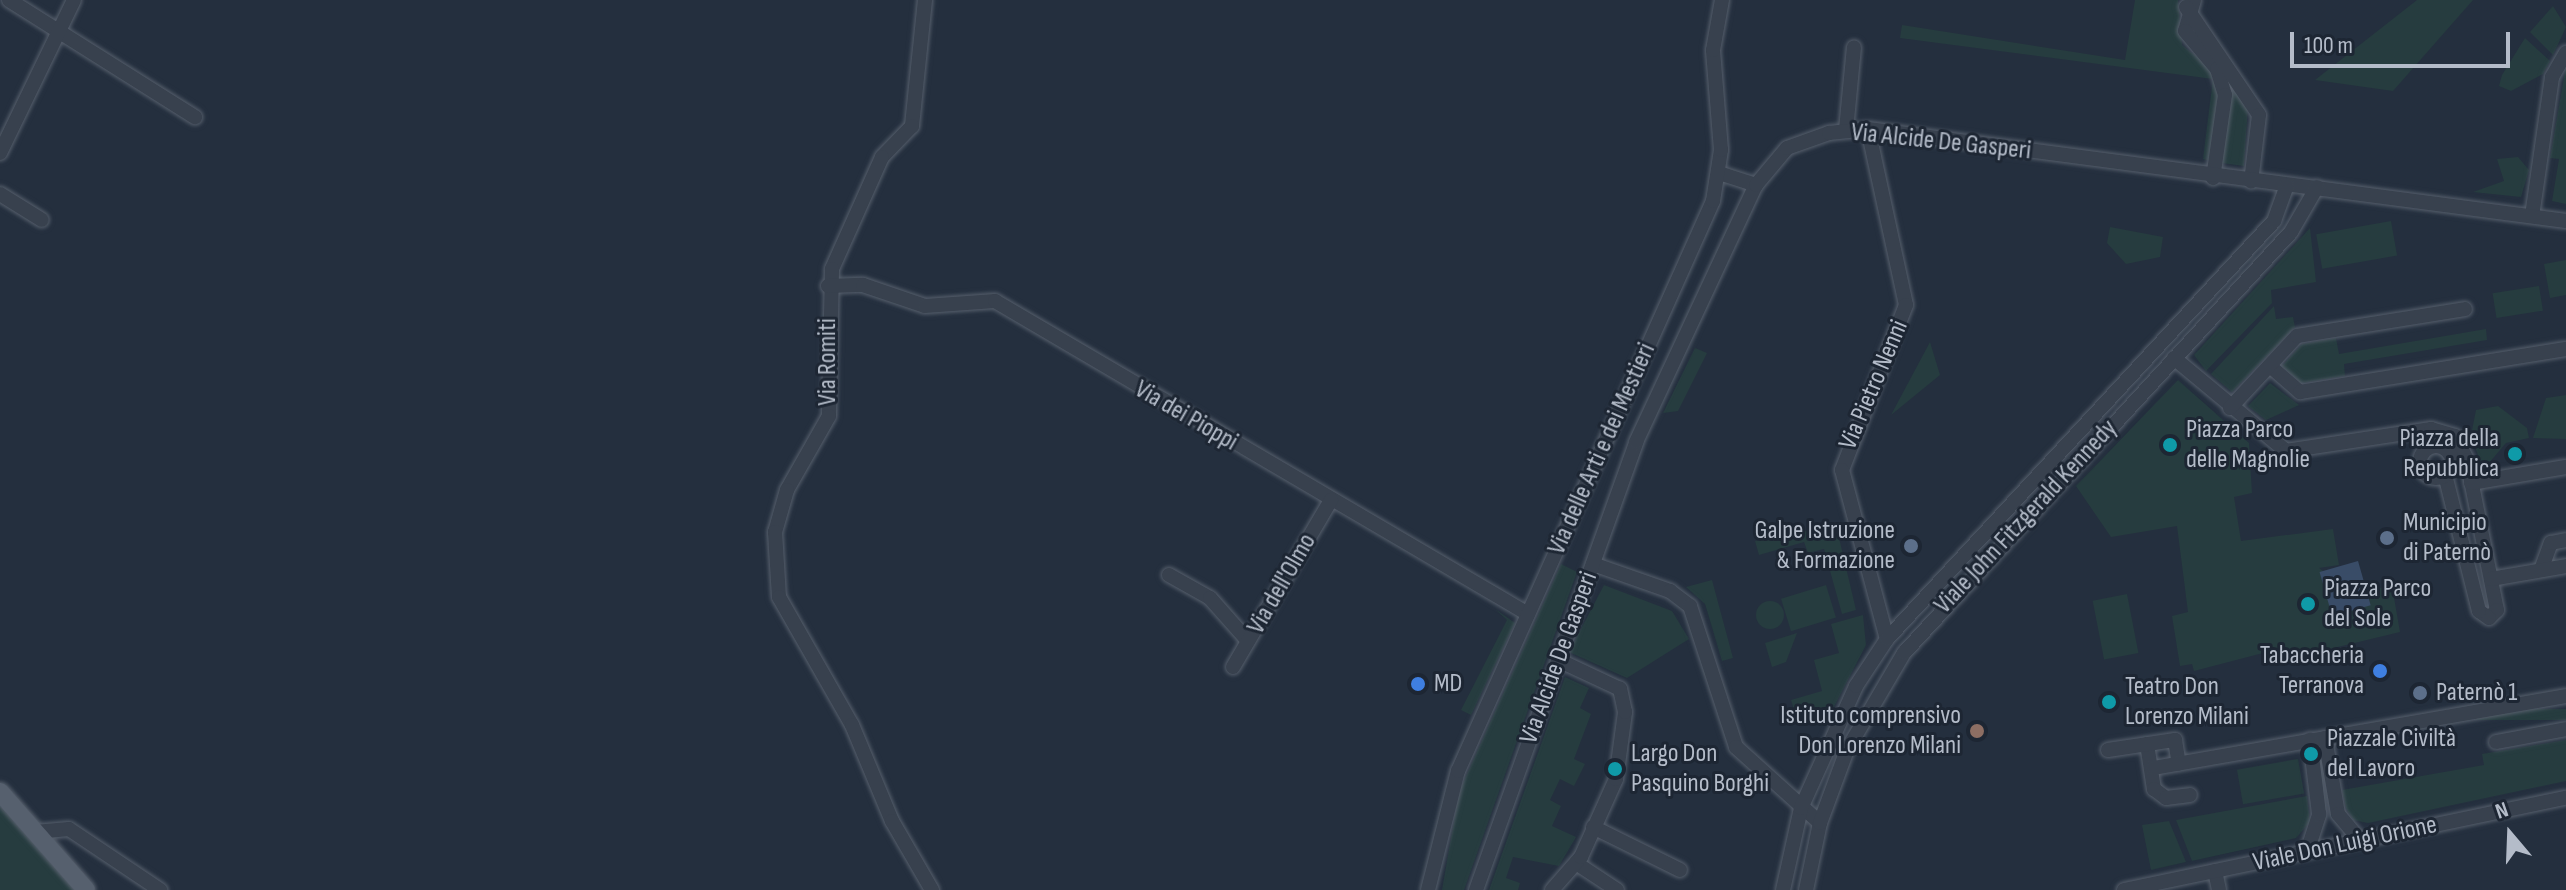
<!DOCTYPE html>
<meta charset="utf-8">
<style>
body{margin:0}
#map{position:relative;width:2566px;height:890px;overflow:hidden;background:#242f3e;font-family:"Sofia Sans Condensed",sans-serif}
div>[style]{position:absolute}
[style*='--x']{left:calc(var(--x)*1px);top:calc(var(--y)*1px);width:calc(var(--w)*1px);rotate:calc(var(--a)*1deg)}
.green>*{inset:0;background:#263c3f;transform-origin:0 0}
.round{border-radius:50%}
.water>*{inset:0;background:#394c67;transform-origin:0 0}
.roads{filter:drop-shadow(0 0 2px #565f6c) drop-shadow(0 0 2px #565f6c)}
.minor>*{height:14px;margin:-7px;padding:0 7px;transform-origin:7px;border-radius:7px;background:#38414e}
.minor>.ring{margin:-7px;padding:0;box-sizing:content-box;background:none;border:14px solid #38414e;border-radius:50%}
.major>*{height:18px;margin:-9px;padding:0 9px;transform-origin:9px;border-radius:9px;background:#56606e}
.dots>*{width:22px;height:22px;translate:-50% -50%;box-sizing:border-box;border:4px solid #1d2633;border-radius:50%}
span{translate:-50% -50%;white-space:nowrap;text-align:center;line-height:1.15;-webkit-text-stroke:6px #1d2633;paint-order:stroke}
.street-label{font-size:26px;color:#b4bcc9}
.poi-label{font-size:26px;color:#b4bcc9}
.left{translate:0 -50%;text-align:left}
.right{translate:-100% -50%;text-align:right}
.north{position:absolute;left:2470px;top:794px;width:80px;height:80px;-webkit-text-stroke:6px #1d2633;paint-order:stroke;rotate:341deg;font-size:22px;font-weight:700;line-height:32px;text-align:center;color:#b4bcc9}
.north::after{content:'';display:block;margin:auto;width:28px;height:36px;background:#b4bcc9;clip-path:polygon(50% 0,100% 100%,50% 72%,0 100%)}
.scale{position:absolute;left:2290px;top:32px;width:220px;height:36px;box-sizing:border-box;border:4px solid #b4bcc9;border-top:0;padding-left:10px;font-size:24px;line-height:28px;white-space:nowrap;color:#b4bcc9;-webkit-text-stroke:6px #1d2633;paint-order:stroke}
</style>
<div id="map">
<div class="green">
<i style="clip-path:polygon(2135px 0,2178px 0,2182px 45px,2212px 69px,2219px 85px,2211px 161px,2203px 159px,2213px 79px,1900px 38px,1902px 25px,2125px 60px)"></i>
<i style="clip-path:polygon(2417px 0,2473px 0,2393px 91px,2315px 80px)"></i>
<i style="clip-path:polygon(2553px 6px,2566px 27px,2553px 55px,2530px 32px)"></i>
<i style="clip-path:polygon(2204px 38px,2248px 105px,2244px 166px,2222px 163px,2229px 106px)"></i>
<i style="clip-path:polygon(2525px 38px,2550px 61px,2543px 74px,2511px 91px,2499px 86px,2502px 75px)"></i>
<i style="clip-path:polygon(2566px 66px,2566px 204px,2552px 201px,2559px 159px,2550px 158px)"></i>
<i style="clip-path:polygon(2518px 157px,2529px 170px,2521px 197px,2473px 192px,2504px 181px,2497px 159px)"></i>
<i style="left:2391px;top:221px;width:35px;height:76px;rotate:80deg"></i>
<i style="clip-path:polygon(2110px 227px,2163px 237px,2160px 257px,2126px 264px,2107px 243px)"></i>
<i style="clip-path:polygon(2310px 228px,2316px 282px,2271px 290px,2272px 303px,2206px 371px,2194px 355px)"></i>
<i style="clip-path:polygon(2566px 260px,2566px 295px,2550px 298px,2544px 264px)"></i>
<i style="left:2539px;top:286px;width:25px;height:47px;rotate:81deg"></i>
<i style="clip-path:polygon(2274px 306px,2276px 319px,2293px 317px,2295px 327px,2232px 392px,2211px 374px)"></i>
<i style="clip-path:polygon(2486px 329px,2487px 340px,2344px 364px,2345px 376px,2301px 383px,2282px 366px,2302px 344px,2336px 338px,2339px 354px)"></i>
<i style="clip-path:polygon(1930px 342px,1940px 375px,1891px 415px)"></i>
<i style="clip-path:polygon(1695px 348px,1707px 353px,1678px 411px,1663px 413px)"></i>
<i style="clip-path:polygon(2178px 380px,2249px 443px,2252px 493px,2234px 497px,2241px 541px,2333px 529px,2339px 565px,2319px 568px,2370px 605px,2368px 590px,2392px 586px,2400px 632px,2284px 660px,2263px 653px,2194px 671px,2192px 664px,2180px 666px,2172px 616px,2188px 612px,2177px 526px,2111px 537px,2076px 486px)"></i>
<i style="clip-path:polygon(2270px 383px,2299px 405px,2266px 420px,2248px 406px)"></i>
<i style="clip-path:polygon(2566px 395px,2566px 439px,2533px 438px,2546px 398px)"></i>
<i style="clip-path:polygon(2498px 406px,2527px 428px,2529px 438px,2506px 443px,2483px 470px,2471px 435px,2476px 410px)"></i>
<i style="clip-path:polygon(1836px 525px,1856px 610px,1842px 614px,1824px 549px,1808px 553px,1804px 542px,1759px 555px,1755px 541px)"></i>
<i style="clip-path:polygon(1561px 564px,1577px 572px,1464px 890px,1442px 890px,1459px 792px)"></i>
<i style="clip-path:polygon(1712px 580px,1733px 658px,1722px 661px,1705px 604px,1686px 587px)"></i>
<i style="clip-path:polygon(1604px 585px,1672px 611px,1689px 639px,1627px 678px,1569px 652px)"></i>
<i style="left:1826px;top:585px;width:34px;height:47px;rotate:73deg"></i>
<i style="left:2127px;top:594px;width:60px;height:35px;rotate:79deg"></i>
<i class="round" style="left:1756px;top:601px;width:28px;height:28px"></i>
<i style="clip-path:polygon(1495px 609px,1515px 623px,1471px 715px,1461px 710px,1507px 620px)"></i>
<i style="clip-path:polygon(1863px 615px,1866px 645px,1824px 726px,1798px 723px,1791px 700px,1822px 691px,1814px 660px,1839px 653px,1831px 624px)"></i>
<i style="clip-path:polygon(1797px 633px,1786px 662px,1772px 667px,1765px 643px)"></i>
<i style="clip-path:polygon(1565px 677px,1589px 688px,1580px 708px,1591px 714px,1574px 759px,1585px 764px,1574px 786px,1560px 779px,1550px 800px,1561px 806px,1552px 826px,1576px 837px,1559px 866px,1513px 857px,1506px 878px,1520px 883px,1518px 890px,1489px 890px)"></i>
<i style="left:2566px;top:709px;width:11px;height:90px;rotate:90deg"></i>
<i style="clip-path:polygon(2566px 740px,2566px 781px,2368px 823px,2353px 820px,2346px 808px,2342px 790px,2484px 765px,2482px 754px)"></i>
<i style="left:2298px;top:759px;width:35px;height:62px;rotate:80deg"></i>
<i style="clip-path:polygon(2307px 796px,2310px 822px,2296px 838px,2192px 861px,2176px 820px)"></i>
<i style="clip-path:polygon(0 806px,75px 890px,0 890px)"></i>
<i style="clip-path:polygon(2169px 821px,2186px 862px,2151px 870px,2142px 825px)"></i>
</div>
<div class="water">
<i style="left:2358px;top:561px;width:46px;height:40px;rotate:74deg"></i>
</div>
<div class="roads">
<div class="minor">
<i style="--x:9;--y:0;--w:220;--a:32.2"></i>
<i style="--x:925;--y:0;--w:127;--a:95.9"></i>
<i style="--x:912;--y:126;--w:43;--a:134.1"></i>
<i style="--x:882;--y:157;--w:123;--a:114.1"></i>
<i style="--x:832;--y:269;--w:147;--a:91.2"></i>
<i style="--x:829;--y:416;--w:85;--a:119.6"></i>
<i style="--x:787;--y:490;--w:44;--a:105.9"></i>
<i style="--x:775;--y:532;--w:65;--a:86.5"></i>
<i style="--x:779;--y:597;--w:147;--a:60.3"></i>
<i style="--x:852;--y:725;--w:104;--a:67.4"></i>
<i style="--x:892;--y:821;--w:80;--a:59.9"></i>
<i style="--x:2194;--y:0;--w:32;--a:106"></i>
<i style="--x:2185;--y:31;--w:50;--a:49.9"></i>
<i style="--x:2217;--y:69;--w:27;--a:73"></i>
<i style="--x:2225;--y:95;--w:84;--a:98.2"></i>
<i style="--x:2186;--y:7;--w:130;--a:55.9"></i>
<i style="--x:2259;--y:115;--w:67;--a:96.8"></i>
<i style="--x:1868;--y:129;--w:180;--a:77.8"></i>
<i style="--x:1906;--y:305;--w:177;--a:111.2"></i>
<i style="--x:1842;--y:470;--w:175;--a:75.1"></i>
<i style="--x:1846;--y:130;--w:83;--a:-84.5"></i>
<i style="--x:0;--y:153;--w:170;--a:-64.2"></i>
<i style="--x:1719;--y:173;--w:39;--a:18"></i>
<i style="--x:0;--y:194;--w:49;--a:31.8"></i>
<i style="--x:2532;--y:216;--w:140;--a:-81.8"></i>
<i style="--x:2552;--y:77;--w:28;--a:-60"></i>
<i style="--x:828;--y:286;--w:35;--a:-2"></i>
<i style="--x:863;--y:285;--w:65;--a:18.7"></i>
<i style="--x:925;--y:306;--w:70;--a:-4.1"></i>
<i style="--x:995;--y:301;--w:618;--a:30.42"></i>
<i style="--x:2174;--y:358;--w:146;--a:39.7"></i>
<i style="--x:2286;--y:451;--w:147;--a:-8.6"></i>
<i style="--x:2431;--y:429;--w:25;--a:16"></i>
<i style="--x:2455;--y:436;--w:27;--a:63"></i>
<i style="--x:2467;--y:460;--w:153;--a:78.7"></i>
<i style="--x:2497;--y:610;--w:11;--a:135"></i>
<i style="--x:2489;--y:618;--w:12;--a:-145"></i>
<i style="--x:2479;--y:611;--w:140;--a:-104"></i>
<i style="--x:2270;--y:366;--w:40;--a:41"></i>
<i style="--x:2300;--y:392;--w:269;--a:-9.2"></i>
<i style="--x:2230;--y:408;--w:98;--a:-47.1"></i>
<i style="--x:2297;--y:336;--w:170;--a:-9.1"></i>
<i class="ring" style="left:2420px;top:446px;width:18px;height:18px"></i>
<i style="--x:2471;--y:483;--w:96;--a:-9.6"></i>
<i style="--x:1593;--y:564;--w:82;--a:19.3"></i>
<i style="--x:1670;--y:591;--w:25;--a:37"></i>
<i style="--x:1690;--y:606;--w:148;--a:71.9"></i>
<i style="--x:1736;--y:747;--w:113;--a:42.1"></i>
<i style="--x:2541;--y:570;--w:29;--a:-70"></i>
<i style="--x:2551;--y:543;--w:15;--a:-11"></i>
<i style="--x:1169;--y:575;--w:47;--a:29.3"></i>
<i style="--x:1210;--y:598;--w:57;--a:48.5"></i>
<i style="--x:2491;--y:579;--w:76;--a:-9.8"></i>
<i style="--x:1233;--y:667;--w:194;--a:-59.6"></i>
<i style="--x:2325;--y:738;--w:77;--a:80.3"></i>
<i style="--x:2338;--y:814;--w:35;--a:50"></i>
<i style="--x:2496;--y:742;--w:71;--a:-10.5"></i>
<i style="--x:2147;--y:744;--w:46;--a:81.2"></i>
<i style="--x:2154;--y:789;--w:15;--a:37"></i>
<i style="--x:2166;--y:798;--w:24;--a:-7"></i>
<i style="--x:2108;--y:750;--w:68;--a:-8.5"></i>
<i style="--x:2175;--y:740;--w:24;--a:81"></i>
<i style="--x:2154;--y:768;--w:418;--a:-9.9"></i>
<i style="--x:1593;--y:827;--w:97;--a:26.3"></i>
<i style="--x:35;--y:832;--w:34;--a:-5"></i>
<i style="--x:69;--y:829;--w:110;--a:33.8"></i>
<i style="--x:2307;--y:852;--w:40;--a:-72"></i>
<i style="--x:2319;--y:814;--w:75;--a:-96.9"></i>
<i style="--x:1576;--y:863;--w:49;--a:33.4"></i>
<i style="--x:2215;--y:871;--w:19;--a:78"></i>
<i style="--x:1428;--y:890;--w:123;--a:-75.9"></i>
<i style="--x:1458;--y:771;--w:624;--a:-65.9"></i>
<i style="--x:1713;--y:201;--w:52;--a:-81.1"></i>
<i style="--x:1721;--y:150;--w:100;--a:-94.6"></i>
<i style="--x:1713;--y:50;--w:51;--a:-79.8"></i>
<i style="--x:1476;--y:890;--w:476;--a:-70.3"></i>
<i style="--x:1636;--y:442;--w:284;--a:-65"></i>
<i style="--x:1756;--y:185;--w:48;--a:-50"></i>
<i style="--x:1787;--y:148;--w:45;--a:-19.7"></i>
<i style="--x:1829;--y:133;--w:39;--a:-6"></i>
<i style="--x:1868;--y:129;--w:704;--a:7.51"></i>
<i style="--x:1552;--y:890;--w:44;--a:-48.7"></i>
<i style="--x:1581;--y:857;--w:85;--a:-65.8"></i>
<i style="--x:1616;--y:779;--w:68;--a:-82.3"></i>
<i style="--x:1625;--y:712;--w:24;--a:-102"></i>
<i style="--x:1620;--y:689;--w:68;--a:-154.9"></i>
<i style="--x:1783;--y:890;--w:84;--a:-77.6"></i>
<i style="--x:1801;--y:808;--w:134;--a:-65.7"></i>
<i style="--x:1856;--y:686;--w:56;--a:-56.6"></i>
<i style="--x:1887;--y:639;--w:570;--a:-47.21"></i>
<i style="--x:2274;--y:221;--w:38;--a:-70"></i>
<i style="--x:1806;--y:890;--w:68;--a:-78.2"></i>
<i style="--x:1820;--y:823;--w:78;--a:-69.7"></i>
<i style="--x:1847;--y:750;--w:113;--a:-59.6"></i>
<i style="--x:1904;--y:653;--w:572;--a:-47.41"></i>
<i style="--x:2291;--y:232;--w:52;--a:-60"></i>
<i style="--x:2124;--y:890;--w:451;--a:-11.8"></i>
</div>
<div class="major">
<i style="--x:0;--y:792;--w:130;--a:48.7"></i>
</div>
</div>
<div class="dots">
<i style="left:2170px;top:445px;background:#0f9aa8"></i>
<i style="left:2515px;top:454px;background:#0f9aa8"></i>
<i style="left:2387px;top:538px;background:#5c6f8a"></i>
<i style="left:1911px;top:546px;background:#5c6f8a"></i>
<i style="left:2308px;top:604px;background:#0f9aa8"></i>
<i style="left:2380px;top:671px;background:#3f7fe0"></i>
<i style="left:1418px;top:684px;background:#3f7fe0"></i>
<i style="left:2420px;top:693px;background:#5c6f8a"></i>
<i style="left:2109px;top:702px;background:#0f9aa8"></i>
<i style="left:1977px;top:731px;background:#8d6e63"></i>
<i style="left:2311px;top:754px;background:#0f9aa8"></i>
<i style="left:1615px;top:769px;background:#0f9aa8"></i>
</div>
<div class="street-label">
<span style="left:1941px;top:142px;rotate:6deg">Via Alcide De Gasperi</span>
<span style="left:828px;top:362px;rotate:-90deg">Via Romiti</span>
<span style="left:1874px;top:385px;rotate:-67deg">Via Pietro Nenni</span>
<span style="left:1186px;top:416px;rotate:30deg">Via dei Pioppi</span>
<span style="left:1602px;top:449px;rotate:-66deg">Via delle Arti e dei Mestieri</span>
<span style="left:2026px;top:517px;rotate:-47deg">Viale John Fitzgerald Kennedy</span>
<span style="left:1282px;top:584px;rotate:-60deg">Via dell'Olmo</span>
<span style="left:1559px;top:658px;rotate:-70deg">Via Alcide De Gasperi</span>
<span style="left:2345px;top:844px;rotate:-12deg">Viale Don Luigi Orione</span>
</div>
<div class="poi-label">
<span class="left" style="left:2186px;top:445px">Piazza Parco<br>delle Magnolie</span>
<span class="right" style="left:2499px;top:454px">Piazza della<br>Repubblica</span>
<span class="left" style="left:2403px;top:538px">Municipio<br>di Paternò</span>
<span class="right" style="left:1895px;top:546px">Galpe Istruzione<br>&amp; Formazione</span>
<span class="left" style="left:2324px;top:604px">Piazza Parco<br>del Sole</span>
<span class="right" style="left:2364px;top:671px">Tabaccheria<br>Terranova</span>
<span class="left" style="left:1434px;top:684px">MD</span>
<span class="left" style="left:2125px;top:702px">Teatro Don<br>Lorenzo Milani</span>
<span class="left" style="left:2436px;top:693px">Paternò 1</span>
<span class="right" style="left:1961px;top:731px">Istituto comprensivo<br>Don Lorenzo Milani</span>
<span class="left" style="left:2327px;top:754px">Piazzale Civiltà<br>del Lavoro</span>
<span class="left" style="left:1631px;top:769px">Largo Don<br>Pasquino Borghi</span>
</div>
<div class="north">N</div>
<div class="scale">100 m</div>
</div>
